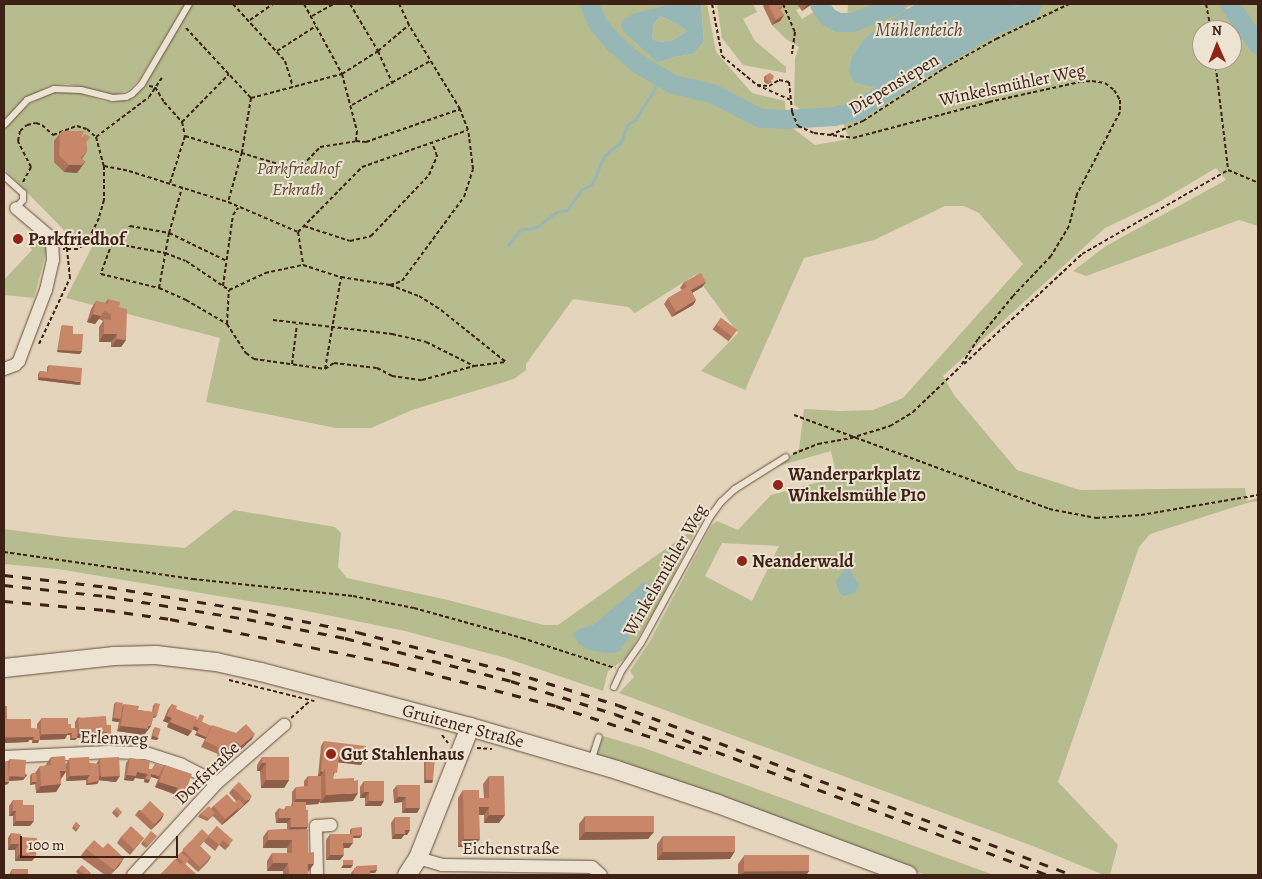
<!DOCTYPE html>
<meta charset="utf-8">
<style>
body{margin:0}
#map{position:relative;width:1262px;height:879px;overflow:hidden;background:#e3d4bb;font-family:Alegreya,serif}
div>[style]{position:absolute}
[style*='--x']{left:calc(var(--x)*1px);top:calc(var(--y)*1px);width:calc(var(--w)*1px);rotate:calc(var(--a)*1deg)}
.green>*{inset:0;background:#b6bc8e}
.water>*{inset:0;background:#97b7b7}
.stream>*{height:3px;margin:-1.5px;padding:0 1.5px;transform-origin:1.5px;border-radius:1.5px;background:#97b7b7}
.river>*{height:19px;margin:-9.5px;padding:0 9.5px;transform-origin:9.5px;border-radius:9.5px;background:#97b7b7}
.path>*{height:2px;margin-top:-1px;transform-origin:0;background:repeating-linear-gradient(90deg,#3d2114 0 4px,transparent 0 6.5px)}
.roads{filter:drop-shadow(0 0 1px #664e3e) drop-shadow(0 0 1px #664e3e)}
.lane>*{height:6px;margin:-3px;padding:0 3px;transform-origin:3px;border-radius:3px;background:#ede3d3}
.street>*{height:12px;margin:-6px;padding:0 6px;transform-origin:6px;border-radius:6px;background:#ede3d3}
.secondary>*{height:18px;margin:-9px;padding:0 9px;transform-origin:9px;border-radius:9px;background:#ede3d3}
.rail>*{height:3px;margin-top:-1.5px;transform-origin:0;background:repeating-linear-gradient(90deg,#3d2114 0 9px,transparent 0 18px)}
.wall>*{inset:0;background:#ad745b;transform-origin:0 0}
.shaded-wall>*{inset:0;background:#8d5e4a;transform-origin:0 0}
.building>*{inset:0;background:#c9876a;transform-origin:0 0}
.dots>*{width:14px;height:14px;translate:-50% -50%;box-sizing:border-box;border:2px solid #ede3d3;border-radius:50%}
span{translate:-50% -50%;white-space:nowrap;text-align:center;line-height:1.15;-webkit-text-stroke:4px #ede3d3;paint-order:stroke}
.street-label{font-size:18px;color:#3d2114}
.park-label{font-size:18px;color:#5b4832;font-style:italic}
.poi-label{font-size:18px;color:#3d2114;font-weight:700}
.left{translate:0 -50%;text-align:left}
.water-label{font-size:19px;color:#54463d;font-style:italic}
.frame{position:absolute;inset:0;border:5px solid #3d2114;pointer-events:none}
.north{position:absolute;left:1192px;top:20px;width:50px;height:50px;box-sizing:border-box;background:#ede3d3;border:1px solid #a79587;border-radius:50%;rotate:359deg;font-size:14px;font-weight:700;line-height:20px;text-align:center;color:#3d2114}
.north::after{content:'';display:block;margin:auto;width:18px;height:22px;background:#8f2418;clip-path:polygon(50% 0,100% 100%,50% 72%,0 100%)}
.scale{position:absolute;left:20px;top:836px;width:158px;height:22px;box-sizing:border-box;border:2px solid #3d2114;border-top:0;padding-left:6px;font-size:15px;line-height:18px;white-space:nowrap;color:#3d2114;-webkit-text-stroke:4px #ede3d3;paint-order:stroke}
</style>
<div id="map">
<div class="green">
<i style="clip-path:polygon(4px 4px,185px 4px,140px 79px,129px 90px,113px 96px,68px 84px,50px 86px,27px 97px,4px 119px)"></i>
<i style="clip-path:polygon(evenodd,192px 4px,669px 4px,635px 13px,658px 63px,674px 57px,693px 54px,704px 42px,701px 4px,707px 4px,716px 52px,752px 93px,785px 101px,786px 123px,815px 145px,849px 139px,841px 116px,801px 121px,800px 109px,794px 105px,795px 58px,799px 47px,786px 39px,772px 25px,775px 4px,797px 4px,800px 8px,796px 10px,802px 19px,817px 10px,833px 23px,847px 26px,848px 4px,915px 4px,906px 8px,941px 48px,1019px 4px,1258px 4px,1258px 226px,1239px 220px,1086px 276px,1073px 271px,1106px 246px,1226px 180px,1216px 168px,1157px 203px,1105px 228px,943px 376px,954px 395px,1017px 470px,1080px 490px,1245px 488px,1247px 501px,1258px 498px,1258px 501px,1247px 503px,1150px 534px,1139px 547px,1058px 782px,1118px 845px,1110px 875px,1104px 875px,1038px 848px,619px 693px,634px 677px,630px 671px,650px 641px,711px 526px,717px 521px,738px 530px,771px 495px,837px 477px,831px 451px,778px 466px,799px 449px,804px 409px,840px 411px,873px 410px,903px 398px,1023px 264px,979px 213px,964px 206px,945px 206px,874px 240px,804px 258px,745px 390px,701px 371px,738px 333px,695px 275px,635px 313px,628px 307px,573px 299px,526px 364px,526px 370px,514px 379px,412px 410px,371px 428px,336px 428px,206px 402px,220px 338px,66px 298px,92px 247px,88px 241px,64px 230px,4px 169px,4px 130px,26px 106px,53px 92px,80px 93px,103px 101px,114px 102px,133px 98px,143px 86px,192px 4px,1202px 30px,1232px 30px,1232px 60px,1202px 60px,1202px 30px,192px 4px,722px 543px,779px 546px,752px 601px,705px 576px,722px 543px)"></i>
<i style="clip-path:polygon(717px 4px,753px 4px,757px 12px,743px 19px,755px 41px,786px 67px,786px 73px,743px 65px,722px 38px)"></i>
<i style="clip-path:polygon(660px 16px,677px 24px,687px 31px,673px 40px,660px 42px,652px 39px,654px 24px)"></i>
<i style="clip-path:polygon(39px 234px,47px 249px,34px 298px,4px 295px,4px 280px,32px 250px,28px 243px,35px 235px)"></i>
<i style="clip-path:polygon(234px 510px,335px 527px,341px 533px,338px 567px,347px 578px,448px 600px,544px 625px,558px 625px,688px 533px,697px 522px,700px 523px,658px 605px,626px 658px,608px 671px,603px 691px,506px 658px,405px 631px,297px 609px,58px 569px,4px 564px,4px 529px,65px 537px,185px 548px)"></i>
<i style="clip-path:polygon(603px 736px,644px 748px,994px 875px,926px 875px,596px 754px)"></i>
</div>
<div class="water">
<i style="clip-path:polygon(evenodd,669px 4px,701px 4px,704px 42px,693px 54px,674px 57px,658px 63px,625px 33px,621px 26px,623px 20px,635px 13px,669px 4px,660px 16px,677px 24px,687px 31px,673px 40px,660px 42px,652px 39px,654px 24px,660px 16px)"></i>
<i style="clip-path:polygon(915px 4px,1019px 4px,941px 48px,882px 86px,868px 86px,854px 82px,849px 71px,852px 56px,866px 37px)"></i>
<i style="clip-path:polygon(845px 569px,849px 569px,859px 585px,855px 593px,843px 596px,839px 592px,836px 581px)"></i>
<i style="clip-path:polygon(643px 583px,651px 584px,650px 592px,631px 618px,634px 629px,619px 652px,606px 653px,589px 650px,579px 644px,573px 635px,579px 629px,593px 625px)"></i>
</div>
<div class="stream">
<i style="--x:508;--y:245;--w:19;--a:-51"></i>
<i style="--x:520;--y:230;--w:17;--a:-10"></i>
<i style="--x:537;--y:227;--w:24;--a:-38"></i>
<i style="--x:556;--y:212;--w:11;--a:-10"></i>
<i style="--x:567;--y:210;--w:24;--a:-55"></i>
<i style="--x:581;--y:190;--w:13;--a:-29"></i>
<i style="--x:592;--y:184;--w:30;--a:-67"></i>
<i style="--x:604;--y:156;--w:22;--a:-39"></i>
<i style="--x:621;--y:142;--w:19;--a:-69"></i>
<i style="--x:628;--y:124;--w:8;--a:-30"></i>
<i style="--x:635;--y:120;--w:36;--a:-58"></i>
<i style="--x:654;--y:90;--w:15;--a:-70"></i>
</div>
<div class="river">
<i style="--x:589;--y:4;--w:21;--a:67"></i>
<i style="--x:597;--y:23;--w:26;--a:50"></i>
<i style="--x:614;--y:43;--w:30;--a:41"></i>
<i style="--x:637;--y:63;--w:42;--a:30.3"></i>
<i style="--x:673;--y:84;--w:40;--a:13"></i>
<i style="--x:712;--y:93;--w:54;--a:27.5"></i>
<i style="--x:760;--y:118;--w:25;--a:2"></i>
<i style="--x:785;--y:119;--w:49;--a:-3.5"></i>
<i style="--x:834;--y:116;--w:23;--a:-13"></i>
<i style="--x:856;--y:111;--w:70;--a:-33.9"></i>
<i style="--x:914;--y:72;--w:92;--a:-30.7"></i>
<i style="--x:993;--y:25;--w:38;--a:-22"></i>
<i style="--x:1028;--y:11;--w:8;--a:-60"></i>
<i style="--x:819;--y:4;--w:14;--a:56"></i>
<i style="--x:827;--y:16;--w:13;--a:29"></i>
<i style="--x:838;--y:22;--w:15;--a:0"></i>
<i style="--x:853;--y:22;--w:47;--a:-22.7"></i>
<i style="--x:1229;--y:4;--w:50;--a:54.7"></i>
</div>
<div class="path">
<i style="--x:233;--y:4;--w:77;--a:47.6"></i>
<i style="--x:285;--y:61;--w:27;--a:73"></i>
<i style="--x:304;--y:4;--w:80;--a:61.5"></i>
<i style="--x:342;--y:74;--w:59;--a:75.3"></i>
<i style="--x:357;--y:131;--w:10;--a:96"></i>
<i style="--x:350;--y:4;--w:55;--a:59.2"></i>
<i style="--x:378;--y:51;--w:36;--a:66"></i>
<i style="--x:712;--y:4;--w:53;--a:79.1"></i>
<i style="--x:722;--y:56;--w:45;--a:39.6"></i>
<i style="--x:757;--y:85;--w:36;--a:24"></i>
<i style="--x:783;--y:4;--w:30;--a:67"></i>
<i style="--x:795;--y:32;--w:22;--a:98"></i>
<i style="--x:1206;--y:4;--w:26;--a:79"></i>
<i style="--x:312;--y:16;--w:25;--a:-29"></i>
<i style="--x:250;--y:20;--w:28;--a:-35"></i>
<i style="--x:186;--y:28;--w:96;--a:47.1"></i>
<i style="--x:251;--y:98;--w:55;--a:99.5"></i>
<i style="--x:242;--y:152;--w:52;--a:105.6"></i>
<i style="--x:277;--y:51;--w:46;--a:-32.7"></i>
<i style="--x:1215;--y:60;--w:110;--a:83.2"></i>
<i style="--x:757;--y:85;--w:12;--a:5"></i>
<i style="--x:769;--y:86;--w:12;--a:-31"></i>
<i style="--x:779;--y:80;--w:10;--a:11"></i>
<i style="--x:789;--y:82;--w:30;--a:84"></i>
<i style="--x:792;--y:112;--w:15;--a:67"></i>
<i style="--x:798;--y:126;--w:17;--a:24"></i>
<i style="--x:814;--y:133;--w:39;--a:7"></i>
<i style="--x:853;--y:138;--w:141;--a:-14.8"></i>
<i style="--x:989;--y:102;--w:93;--a:-12.4"></i>
<i style="--x:1080;--y:82;--w:12;--a:-5"></i>
<i style="--x:1092;--y:81;--w:13;--a:9"></i>
<i style="--x:1105;--y:83;--w:11;--a:38"></i>
<i style="--x:1114;--y:90;--w:12;--a:59"></i>
<i style="--x:1120;--y:100;--w:12;--a:90"></i>
<i style="--x:1120;--y:112;--w:93;--a:117.7"></i>
<i style="--x:1077;--y:194;--w:33;--a:104"></i>
<i style="--x:1069;--y:226;--w:35;--a:121"></i>
<i style="--x:1051;--y:256;--w:55;--a:133.5"></i>
<i style="--x:1013;--y:296;--w:55;--a:129.1"></i>
<i style="--x:978;--y:339;--w:33;--a:123"></i>
<i style="--x:149;--y:86;--w:6;--a:9"></i>
<i style="--x:155;--y:87;--w:17;--a:59"></i>
<i style="--x:164;--y:102;--w:27;--a:48"></i>
<i style="--x:182;--y:122;--w:14;--a:78"></i>
<i style="--x:185;--y:136;--w:49;--a:107.7"></i>
<i style="--x:251;--y:98;--w:94;--a:-14.8"></i>
<i style="--x:342;--y:74;--w:43;--a:-32.6"></i>
<i style="--x:378;--y:51;--w:40;--a:-40"></i>
<i style="--x:352;--y:105;--w:90;--a:-29.4"></i>
<i style="--x:182;--y:122;--w:67;--a:-45.6"></i>
<i style="--x:830;--y:135;--w:36;--a:-23"></i>
<i style="--x:863;--y:121;--w:95;--a:-33"></i>
<i style="--x:943;--y:69;--w:61;--a:-29.5"></i>
<i style="--x:996;--y:39;--w:81;--a:-25.6"></i>
<i style="--x:185;--y:136;--w:118;--a:16.7"></i>
<i style="--x:298;--y:170;--w:32;--a:-46"></i>
<i style="--x:320;--y:147;--w:36;--a:-9"></i>
<i style="--x:356;--y:141;--w:10;--a:6"></i>
<i style="--x:366;--y:142;--w:100;--a:-19.3"></i>
<i style="--x:96;--y:137;--w:66;--a:-37"></i>
<i style="--x:149;--y:97;--w:23;--a:-56"></i>
<i style="--x:104;--y:166;--w:25;--a:11"></i>
<i style="--x:129;--y:171;--w:104;--a:17.4"></i>
<i style="--x:228;--y:202;--w:76;--a:23.2"></i>
<i style="--x:298;--y:232;--w:33;--a:81"></i>
<i style="--x:303;--y:265;--w:40;--a:18"></i>
<i style="--x:341;--y:277;--w:50;--a:9.3"></i>
<i style="--x:390;--y:285;--w:13;--a:-18"></i>
<i style="--x:402;--y:281;--w:104;--a:-53.6"></i>
<i style="--x:464;--y:197;--w:29;--a:-72"></i>
<i style="--x:473;--y:169;--w:39;--a:-97"></i>
<i style="--x:468;--y:130;--w:22;--a:-111"></i>
<i style="--x:460;--y:109;--w:98;--a:-121.3"></i>
<i style="--x:409;--y:25;--w:23;--a:-115"></i>
<i style="--x:1228;--y:170;--w:33;--a:23"></i>
<i style="--x:23;--y:182;--w:17;--a:-62"></i>
<i style="--x:31;--y:167;--w:29;--a:-117"></i>
<i style="--x:18;--y:141;--w:10;--a:-79"></i>
<i style="--x:20;--y:131;--w:9;--a:-41"></i>
<i style="--x:27;--y:125;--w:9;--a:-13"></i>
<i style="--x:36;--y:123;--w:6;--a:18"></i>
<i style="--x:42;--y:125;--w:15;--a:42"></i>
<i style="--x:53;--y:135;--w:26;--a:-21"></i>
<i style="--x:77;--y:126;--w:10;--a:17"></i>
<i style="--x:87;--y:129;--w:12;--a:42"></i>
<i style="--x:96;--y:137;--w:30;--a:75"></i>
<i style="--x:104;--y:166;--w:34;--a:90"></i>
<i style="--x:104;--y:200;--w:19;--a:106"></i>
<i style="--x:99;--y:218;--w:25;--a:116"></i>
<i style="--x:88;--y:241;--w:13;--a:141"></i>
<i style="--x:78;--y:249;--w:15;--a:180"></i>
<i style="--x:304;--y:226;--w:48;--a:18.1"></i>
<i style="--x:350;--y:241;--w:22;--a:-13"></i>
<i style="--x:371;--y:236;--w:84;--a:-46.4"></i>
<i style="--x:429;--y:175;--w:21;--a:-67"></i>
<i style="--x:437;--y:156;--w:15;--a:-110"></i>
<i style="--x:298;--y:232;--w:91;--a:-45.4"></i>
<i style="--x:362;--y:167;--w:112;--a:-19.2"></i>
<i style="--x:92;--y:233;--w:22;--a:27"></i>
<i style="--x:112;--y:243;--w:33;--a:110"></i>
<i style="--x:101;--y:274;--w:60;--a:13.6"></i>
<i style="--x:159;--y:288;--w:30;--a:24"></i>
<i style="--x:186;--y:300;--w:48;--a:30.3"></i>
<i style="--x:227;--y:324;--w:35;--a:57"></i>
<i style="--x:246;--y:353;--w:10;--a:37"></i>
<i style="--x:254;--y:359;--w:72;--a:8"></i>
<i style="--x:325;--y:369;--w:11;--a:-34"></i>
<i style="--x:334;--y:363;--w:43;--a:6.6"></i>
<i style="--x:377;--y:368;--w:17;--a:28"></i>
<i style="--x:392;--y:376;--w:30;--a:8"></i>
<i style="--x:422;--y:380;--w:54;--a:-15.1"></i>
<i style="--x:474;--y:366;--w:32;--a:-7"></i>
<i style="--x:112;--y:243;--w:54;--a:10.7"></i>
<i style="--x:165;--y:253;--w:22;--a:21"></i>
<i style="--x:186;--y:261;--w:52;--a:34"></i>
<i style="--x:121;--y:245;--w:21;--a:-65"></i>
<i style="--x:130;--y:226;--w:40;--a:10"></i>
<i style="--x:169;--y:233;--w:64;--a:25.8"></i>
<i style="--x:390;--y:285;--w:31;--a:21"></i>
<i style="--x:419;--y:296;--w:26;--a:32"></i>
<i style="--x:441;--y:310;--w:83;--a:38.7"></i>
<i style="--x:223;--y:286;--w:72;--a:-82"></i>
<i style="--x:233;--y:215;--w:9;--a:-54"></i>
<i style="--x:159;--y:288;--w:56;--a:-79.7"></i>
<i style="--x:169;--y:233;--w:47;--a:-73.9"></i>
<i style="--x:273;--y:320;--w:120;--a:6.7"></i>
<i style="--x:392;--y:334;--w:35;--a:13"></i>
<i style="--x:426;--y:342;--w:54;--a:26.6"></i>
<i style="--x:227;--y:324;--w:34;--a:-87"></i>
<i style="--x:229;--y:290;--w:40;--a:-25"></i>
<i style="--x:265;--y:273;--w:39;--a:-12"></i>
<i style="--x:39;--y:344;--w:73;--a:-64.8"></i>
<i style="--x:70;--y:278;--w:29;--a:-96"></i>
<i style="--x:67;--y:249;--w:8;--a:-120"></i>
<i style="--x:292;--y:364;--w:40;--a:-82.9"></i>
<i style="--x:964;--y:364;--w:161;--a:-43"></i>
<i style="--x:1082;--y:254;--w:168;--a:-29.9"></i>
<i style="--x:325;--y:369;--w:93;--a:-80.1"></i>
<i style="--x:794;--y:415;--w:272;--a:20.2"></i>
<i style="--x:1049;--y:509;--w:48;--a:10.8"></i>
<i style="--x:1096;--y:518;--w:45;--a:-3.8"></i>
<i style="--x:1141;--y:515;--w:119;--a:-9.7"></i>
<i style="--x:793;--y:454;--w:27;--a:-22"></i>
<i style="--x:818;--y:444;--w:34;--a:-10"></i>
<i style="--x:851;--y:438;--w:41;--a:-17.1"></i>
<i style="--x:890;--y:426;--w:27;--a:-31"></i>
<i style="--x:913;--y:412;--w:65;--a:-43.8"></i>
<i style="--x:4;--y:552;--w:191;--a:8.1"></i>
<i style="--x:193;--y:579;--w:161;--a:6.1"></i>
<i style="--x:353;--y:596;--w:62;--a:11.1"></i>
<i style="--x:414;--y:608;--w:112;--a:15.5"></i>
<i style="--x:522;--y:638;--w:98;--a:17.9"></i>
<i style="--x:229;--y:680;--w:88;--a:13.9"></i>
<i style="--x:291;--y:718;--w:25;--a:-42"></i>
<i style="--x:442;--y:735;--w:10;--a:53"></i>
<i style="--x:477;--y:748;--w:15;--a:4"></i>
</div>
<div class="roads">
<div class="lane">
<i style="--x:4;--y:125;--w:34;--a:-47"></i>
<i style="--x:27;--y:100;--w:29;--a:-22"></i>
<i style="--x:54;--y:89;--w:27;--a:2"></i>
<i style="--x:81;--y:90;--w:32;--a:14"></i>
<i style="--x:112;--y:98;--w:14;--a:-4"></i>
<i style="--x:126;--y:97;--w:7;--a:-27"></i>
<i style="--x:132;--y:94;--w:14;--a:-45"></i>
<i style="--x:142;--y:84;--w:93;--a:-59.6"></i>
<i style="--x:4;--y:176;--w:25;--a:42"></i>
<i style="--x:23;--y:193;--w:7;--a:90"></i>
<i style="--x:23;--y:200;--w:11;--a:131"></i>
<i style="--x:614;--y:687;--w:19;--a:-65"></i>
<i style="--x:622;--y:670;--w:33;--a:-55"></i>
<i style="--x:641;--y:643;--w:144;--a:-61.3"></i>
<i style="--x:710;--y:517;--w:19;--a:-54"></i>
<i style="--x:721;--y:502;--w:19;--a:-43"></i>
<i style="--x:735;--y:489;--w:60;--a:-32.1"></i>
<i style="--x:591;--y:761;--w:25;--a:-72"></i>
</div>
<div class="street">
<i style="--x:4;--y:369;--w:12;--a:-20"></i>
<i style="--x:15;--y:365;--w:6;--a:-45"></i>
<i style="--x:19;--y:361;--w:76;--a:-69.2"></i>
<i style="--x:46;--y:290;--w:31;--a:-77"></i>
<i style="--x:53;--y:260;--w:18;--a:-93"></i>
<i style="--x:52;--y:242;--w:7;--a:-117"></i>
<i style="--x:49;--y:236;--w:43;--a:-139.7"></i>
<i style="--x:4;--y:757;--w:105;--a:-2.7"></i>
<i style="--x:109;--y:752;--w:37;--a:2"></i>
<i style="--x:146;--y:753;--w:38;--a:18"></i>
<i style="--x:182;--y:765;--w:39;--a:27"></i>
<i style="--x:418;--y:858;--w:25;--a:16"></i>
<i style="--x:442;--y:865;--w:150;--a:0.8"></i>
<i style="--x:592;--y:867;--w:12;--a:42"></i>
<i style="--x:133;--y:875;--w:125;--a:-47.6"></i>
<i style="--x:217;--y:783;--w:89;--a:-40.9"></i>
<i style="--x:317;--y:875;--w:49;--a:-91.2"></i>
<i style="--x:316;--y:826;--w:15;--a:-4"></i>
</div>
<div class="secondary">
<i style="--x:4;--y:668;--w:111;--a:-6.2"></i>
<i style="--x:114;--y:656;--w:42;--a:-1.4"></i>
<i style="--x:156;--y:655;--w:60;--a:6.7"></i>
<i style="--x:216;--y:662;--w:46;--a:12.5"></i>
<i style="--x:261;--y:672;--w:216;--a:14.7"></i>
<i style="--x:470;--y:727;--w:153;--a:16.3"></i>
<i style="--x:617;--y:770;--w:107;--a:18.6"></i>
<i style="--x:718;--y:804;--w:203;--a:20.5"></i>
<i style="--x:407;--y:875;--w:20;--a:-57"></i>
<i style="--x:418;--y:858;--w:141;--a:-68.3"></i>
</div>
</div>
<div class="rail">
<i style="--x:4;--y:575;--w:105;--a:6.6"></i>
<i style="--x:108;--y:587;--w:143;--a:9.3"></i>
<i style="--x:249;--y:610;--w:110;--a:11.5"></i>
<i style="--x:357;--y:632;--w:160;--a:14.5"></i>
<i style="--x:512;--y:672;--w:111;--a:17.3"></i>
<i style="--x:618;--y:705;--w:485;--a:20.5"></i>
<i style="--x:4;--y:585;--w:103;--a:6.2"></i>
<i style="--x:106;--y:596;--w:143;--a:9.3"></i>
<i style="--x:247;--y:619;--w:100;--a:11"></i>
<i style="--x:345;--y:638;--w:171;--a:14.5"></i>
<i style="--x:511;--y:681;--w:109;--a:17.6"></i>
<i style="--x:615;--y:714;--w:461;--a:20.4"></i>
<i style="--x:4;--y:601;--w:102;--a:5"></i>
<i style="--x:106;--y:610;--w:65;--a:8"></i>
<i style="--x:170;--y:619;--w:224;--a:11.3"></i>
<i style="--x:390;--y:663;--w:171;--a:14.5"></i>
<i style="--x:556;--y:706;--w:162;--a:18"></i>
</div>
<div class="wall">
<i style="clip-path:polygon(765px 4px,782px 4px,783px 6px,780px 10px,784px 15px,780px 21px,772px 25px,763px 6px)"></i>
<i style="clip-path:polygon(797px 4px,812px 4px,802px 11px)"></i>
<i style="clip-path:polygon(766px 75px,772px 82px,768px 84px,764px 82px,764px 77px)"></i>
<i style="clip-path:polygon(60px 133px,81px 138px,86px 143px,87px 151px,82px 159px,85px 162px,77px 173px,64px 172px,54px 162px,54px 141px)"></i>
<i style="clip-path:polygon(684px 282px,706px 282px,702px 287px,692px 293px,696px 300px,693px 305px,672px 317px,664px 304px,668px 298px,682px 290px,680px 288px)"></i>
<i style="clip-path:polygon(108px 299px,119px 307px,126px 340px,121px 347px,111px 347px,111px 342px,99px 342px,99px 327px,103px 321px,99px 319px,95px 324px,87px 322px,91px 309px,96px 301px,105px 303px)"></i>
<i style="left:721px;top:318px;width:20px;height:14px;rotate:37deg"></i>
<i style="clip-path:polygon(62px 325px,73px 334px,80px 354px,57px 352px,61px 328px)"></i>
<i style="clip-path:polygon(49px 365px,79px 385px,38px 380px,38px 374px,40px 371px,47px 372px,47px 367px)"></i>
<i style="clip-path:polygon(116px 702px,122px 706px,124px 704px,138px 710px,152px 712px,153px 706px,155px 703px,157px 716px,155px 718px,153px 718px,151px 726px,144px 735px,117px 731px,119px 722px,112px 721px,114px 704px)"></i>
<i style="clip-path:polygon(172px 704px,176px 709px,202px 722px,211px 726px,252px 739px,238px 752px,234px 747px,227px 753px,222px 762px,216px 759px,218px 754px,201px 747px,205px 739px,195px 735px,197px 731px,193px 729px,188px 736px,167px 727px,168px 723px,163px 721px,168px 709px)"></i>
<i style="clip-path:polygon(4px 706px,7px 720px,31px 728px,37px 729px,37px 724px,41px 719px,68px 724px,71px 728px,75px 728px,75px 722px,78px 717px,107px 725px,109px 737px,77px 738px,75px 740px,70px 740px,70px 735px,67px 735px,65px 739px,39px 740px,38px 743px,32px 743px,32px 740px,29px 740px,28px 742px,4px 743px)"></i>
<i style="clip-path:polygon(155px 727px,157px 740px,151px 739px,153px 730px)"></i>
<i style="clip-path:polygon(324px 741px,361px 765px,338px 762px,333px 778px,353px 801px,320px 803px,320px 801px,318px 804px,306px 805px,308px 875px,283px 875px,283px 871px,267px 871px,267px 861px,272px 853px,287px 853px,287px 848px,263px 848px,263px 837px,268px 830px,287px 829px,287px 823px,276px 823px,275px 813px,279px 808px,284px 810px,286px 806px,291px 806px,292px 803px,292px 792px,296px 787px,304px 787px,304px 781px,308px 776px,318px 776px,321px 746px)"></i>
<i style="clip-path:polygon(51px 757px,66px 764px,69px 759px,90px 763px,96px 764px,100px 758px,116px 782px,99px 780px,97px 784px,86px 785px,86px 780px,66px 781px,66px 772px,61px 779px,61px 784px,56px 792px,36px 793px,35px 784px,30px 785px,30px 776px,32px 773px,35px 773px,40px 766px,45px 766px)"></i>
<i style="clip-path:polygon(262px 757px,289px 780px,284px 788px,261px 788px,260px 771px,257px 771px,257px 765px)"></i>
<i style="clip-path:polygon(130px 758px,149px 769px,152px 769px,155px 764px,163px 767px,165px 765px,184px 796px,181px 801px,173px 798px,174px 794px,155px 787px,158px 779px,151px 777px,148px 783px,144px 782px,144px 779px,135px 778px,133px 781px,124px 780px,126px 763px)"></i>
<i style="clip-path:polygon(426px 758px,433px 780px,432px 783px,424px 783px,424px 760px)"></i>
<i style="clip-path:polygon(10px 759px,27px 775px,23px 780px,9px 781px,8px 784px,4px 785px,4px 762px,8px 761px)"></i>
<i style="clip-path:polygon(489px 776px,499px 823px,484px 823px,484px 815px,479px 815px,474px 847px,458px 847px,458px 798px,463px 790px,479px 798px,484px 798px,483px 784px)"></i>
<i style="clip-path:polygon(364px 781px,381px 806px,365px 806px,365px 798px,360px 798px,360px 787px)"></i>
<i style="clip-path:polygon(397px 785px,417px 813px,402px 813px,402px 802px,394px 803px,393px 790px)"></i>
<i style="clip-path:polygon(233px 788px,249px 801px,222px 825px,213px 816px,207px 821px,198px 817px,200px 814px,211px 809px,213px 806px,234px 803px,236px 801px,229px 793px)"></i>
<i style="clip-path:polygon(13px 800px,30px 826px,13px 826px,13px 816px,9px 816px,9px 806px)"></i>
<i style="clip-path:polygon(114px 810px,122px 812px,117px 818px,112px 813px)"></i>
<i style="clip-path:polygon(139px 810px,164px 814px,161px 820px,151px 830px,135px 815px)"></i>
<i style="clip-path:polygon(585px 816px,648px 839px,579px 840px,579px 824px)"></i>
<i style="clip-path:polygon(395px 817px,410px 830px,407px 835px,404px 835px,401px 839px,392px 839px,391px 823px)"></i>
<i style="clip-path:polygon(76px 822px,80px 826px,76px 832px,72px 828px)"></i>
<i style="clip-path:polygon(217px 826px,230px 845px,225px 850px,219px 845px,215px 851px,204px 842px,205px 840px,200px 846px,211px 857px,208px 862px,198px 872px,187px 862px,185px 864px,197px 875px,160px 875px,176px 859px,190px 842px,208px 836px)"></i>
<i style="clip-path:polygon(352px 828px,360px 838px,353px 838px,349px 848px,344px 848px,340px 860px,326px 860px,326px 840px,330px 834px,350px 834px,350px 830px)"></i>
<i style="clip-path:polygon(11px 833px,21px 837px,32px 861px,15px 861px,15px 850px,8px 850px,8px 838px)"></i>
<i style="clip-path:polygon(157px 836px,146px 848px,141px 844px,143px 841px)"></i>
<i style="clip-path:polygon(663px 836px,735px 851px,730px 859px,657px 860px,657px 844px)"></i>
<i style="clip-path:polygon(121px 837px,144px 838px,130px 855px,117px 843px)"></i>
<i style="clip-path:polygon(103px 848px,124px 858px,119px 866px,110px 875px,105px 875px,80px 857px,86px 849px)"></i>
<i style="clip-path:polygon(744px 856px,809px 871px,806px 875px,738px 875px,738px 864px)"></i>
<i style="clip-path:polygon(357px 866px,375px 873px,370px 873px,370px 875px,351px 875px,351px 873px)"></i>
<i style="clip-path:polygon(12px 869px,28px 875px,9px 875px)"></i>
<i style="clip-path:polygon(78px 869px,90px 875px,80px 875px,76px 872px)"></i>
</div>
<div class="shaded-wall">
<i style="clip-path:polygon(809px 4px,812px 4px,802px 11px,806px 6px)"></i>
<i style="clip-path:polygon(784px 15px,780px 21px,772px 25px,776px 20px)"></i>
<i style="clip-path:polygon(87px 151px,81px 159px,85px 162px,77px 173px,64px 172px,69px 165px,81px 158px)"></i>
<i style="clip-path:polygon(706px 282px,702px 287px,687px 296px,691px 290px)"></i>
<i style="clip-path:polygon(696px 300px,693px 305px,672px 317px,676px 312px)"></i>
<i style="clip-path:polygon(93px 314px,101px 316px,95px 324px,87px 322px)"></i>
<i style="clip-path:polygon(104px 334px,117px 334px,111px 342px,99px 342px)"></i>
<i style="clip-path:polygon(117px 339px,126px 340px,121px 347px,111px 347px)"></i>
<i style="clip-path:polygon(58px 350px,82px 351px,80px 354px,57px 352px)"></i>
<i style="left:39px;top:377px;width:42px;height:3px;rotate:7deg"></i>
<i style="clip-path:polygon(167px 716px,172px 718px,168px 723px,163px 721px)"></i>
<i style="clip-path:polygon(113px 718px,120px 719px,119px 722px,112px 721px)"></i>
<i style="clip-path:polygon(170px 722px,192px 731px,188px 736px,167px 727px)"></i>
<i style="left:193px;top:725px;width:7px;height:4px;rotate:27deg"></i>
<i style="clip-path:polygon(121px 726px,151px 726px,144px 735px,117px 731px)"></i>
<i style="clip-path:polygon(107px 732px,103px 737px,77px 738px,75px 740px,70px 740px,72px 738px,76px 738px,79px 733px)"></i>
<i style="clip-path:polygon(66px 733px,72px 733px,70px 735px,67px 735px,65px 739px,39px 740px,38px 743px,32px 743px,34px 740px,38px 740px,41px 735px)"></i>
<i style="clip-path:polygon(197px 733px,206px 737px,205px 739px,195px 735px)"></i>
<i style="clip-path:polygon(255px 734px,252px 739px,238px 752px,241px 746px)"></i>
<i style="clip-path:polygon(105px 735px,111px 735px,109px 737px,103px 737px)"></i>
<i style="clip-path:polygon(153px 736px,159px 738px,157px 740px,151px 739px)"></i>
<i style="clip-path:polygon(31px 737px,34px 737px,32px 740px,29px 740px,28px 742px,4px 743px,4px 738px)"></i>
<i style="clip-path:polygon(237px 742px,234px 747px,225px 754px,229px 749px)"></i>
<i style="clip-path:polygon(339px 757px,364px 759px,361px 765px,335px 762px)"></i>
<i style="clip-path:polygon(262px 763px,266px 763px,260px 771px,257px 771px)"></i>
<i style="clip-path:polygon(60px 771px,66px 771px,61px 779px)"></i>
<i style="clip-path:polygon(321px 771px,323px 772px,320px 777px,317px 777px)"></i>
<i style="clip-path:polygon(137px 772px,148px 774px,144px 779px,135px 778px,133px 781px,124px 780px,127px 775px)"></i>
<i style="clip-path:polygon(151px 774px,159px 776px,158px 779px,149px 776px)"></i>
<i style="clip-path:polygon(27px 775px,23px 780px,7px 781px,11px 776px)"></i>
<i style="clip-path:polygon(90px 775px,86px 780px,66px 781px,70px 776px)"></i>
<i style="clip-path:polygon(101px 775px,120px 776px,116px 782px,97px 780px)"></i>
<i style="clip-path:polygon(146px 779px,150px 780px,148px 783px,144px 782px)"></i>
<i style="clip-path:polygon(266px 780px,289px 780px,284px 788px,261px 788px)"></i>
<i style="clip-path:polygon(426px 780px,433px 780px,432px 783px,424px 783px)"></i>
<i style="clip-path:polygon(99px 781px,97px 784px,86px 785px,88px 783px)"></i>
<i style="clip-path:polygon(5px 782px,9px 782px,8px 784px,4px 785px)"></i>
<i style="clip-path:polygon(32px 782px,37px 782px,35px 784px,30px 785px)"></i>
<i style="clip-path:polygon(159px 782px,178px 788px,174px 794px,155px 787px)"></i>
<i style="clip-path:polygon(61px 784px,56px 792px,36px 793px,41px 786px)"></i>
<i style="clip-path:polygon(364px 792px,369px 792px,365px 798px,360px 798px)"></i>
<i style="clip-path:polygon(176px 793px,184px 796px,181px 801px,173px 798px)"></i>
<i style="clip-path:polygon(358px 793px,353px 801px,320px 803px,326px 795px)"></i>
<i style="clip-path:polygon(252px 796px,249px 801px,235px 814px,237px 811px)"></i>
<i style="clip-path:polygon(398px 797px,406px 797px,402px 802px,394px 803px)"></i>
<i style="clip-path:polygon(296px 799px,321px 799px,318px 804px,292px 805px)"></i>
<i style="clip-path:polygon(369px 801px,384px 801px,381px 806px,365px 806px)"></i>
<i style="clip-path:polygon(479px 807px,489px 807px,484px 815px,474px 815px)"></i>
<i style="clip-path:polygon(239px 808px,235px 814px,222px 825px,225px 820px)"></i>
<i style="clip-path:polygon(406px 808px,420px 808px,417px 813px,402px 813px)"></i>
<i style="clip-path:polygon(13px 811px,16px 811px,13px 816px,9px 816px)"></i>
<i style="clip-path:polygon(164px 814px,161px 820px,151px 830px,155px 825px)"></i>
<i style="clip-path:polygon(489px 815px,505px 815px,499px 823px,484px 823px)"></i>
<i style="clip-path:polygon(279px 818px,291px 818px,287px 823px,276px 823px)"></i>
<i style="clip-path:polygon(16px 821px,34px 821px,30px 826px,13px 826px)"></i>
<i style="clip-path:polygon(291px 827px,308px 827px,304px 832px,287px 833px)"></i>
<i style="clip-path:polygon(405px 830px,410px 830px,407px 835px,404px 835px,401px 839px,392px 839px,395px 834px)"></i>
<i style="clip-path:polygon(585px 832px,654px 832px,648px 839px,579px 840px)"></i>
<i style="clip-path:polygon(362px 835px,360px 838px,350px 838px,352px 836px)"></i>
<i style="clip-path:polygon(464px 839px,480px 839px,474px 847px,458px 847px)"></i>
<i style="clip-path:polygon(268px 840px,292px 840px,287px 848px,263px 848px)"></i>
<i style="clip-path:polygon(343px 843px,353px 843px,349px 848px,340px 848px)"></i>
<i style="clip-path:polygon(11px 844px,19px 844px,15px 850px,8px 850px)"></i>
<i style="clip-path:polygon(735px 851px,730px 859px,657px 860px,663px 852px)"></i>
<i style="clip-path:polygon(19px 855px,36px 856px,32px 861px,15px 861px)"></i>
<i style="clip-path:polygon(330px 855px,344px 855px,340px 860px,326px 860px)"></i>
<i style="clip-path:polygon(124px 858px,119px 866px,110px 875px,114px 870px)"></i>
<i style="clip-path:polygon(273px 863px,288px 863px,283px 871px,267px 871px)"></i>
<i style="clip-path:polygon(308px 864px,314px 864px,308px 872px)"></i>
<i style="clip-path:polygon(343px 865px,353px 865px,351px 868px,341px 868px)"></i>
<i style="clip-path:polygon(377px 870px,375px 873px,355px 873px,357px 871px)"></i>
<i style="clip-path:polygon(809px 871px,806px 875px,742px 875px,744px 872px)"></i>
</div>
<div class="building">
<i style="clip-path:polygon(768px 4px,782px 4px,783px 6px,779px 8px,784px 15px,776px 20px)"></i>
<i style="clip-path:polygon(770px 73px,774px 76px,773px 79px,769px 82px,766px 79px,766px 75px)"></i>
<i style="clip-path:polygon(62px 131px,84px 131px,81px 138px,85px 134px,90px 137px,86px 143px,87px 151px,81px 158px,85px 162px,82px 165px,69px 165px,59px 155px,60px 133px)"></i>
<i style="clip-path:polygon(701px 273px,706px 282px,691px 290px,696px 300px,676px 312px,668px 298px,687px 287px,684px 282px)"></i>
<i style="clip-path:polygon(108px 299px,120px 302px,119px 307px,127px 309px,126px 340px,117px 339px,117px 334px,104px 334px,104px 319px,111px 320px,111px 314px,104px 311px,101px 316px,93px 314px,96px 301px,108px 304px)"></i>
<i style="left:721px;top:318px;width:20px;height:8px;rotate:37deg"></i>
<i style="clip-path:polygon(62px 325px,73px 326px,73px 334px,83px 334px,82px 351px,58px 350px)"></i>
<i style="clip-path:polygon(49px 365px,82px 368px,81px 382px,39px 377px,40px 371px,48px 372px)"></i>
<i style="left:116px;top:702px;width:7px;height:16px;rotate:8deg"></i>
<i style="clip-path:polygon(155px 703px,160px 704px,157px 716px,154px 715px,154px 712px,153px 712px)"></i>
<i style="clip-path:polygon(124px 704px,139px 706px,138px 710px,154px 712px,151px 726px,148px 726px,148px 729px,121px 726px)"></i>
<i style="clip-path:polygon(172px 704px,177px 706px,176px 709px,197px 717px,192px 731px,170px 722px,172px 718px,167px 716px)"></i>
<i style="left:4px;top:706px;width:3px;height:14px"></i>
<i style="clip-path:polygon(200px 714px,204px 716px,202px 722px,211px 726px,206px 737px,197px 733px,199px 728px,194px 726px)"></i>
<i style="left:106px;top:716px;width:16px;height:28px;rotate:86deg"></i>
<i style="left:68px;top:718px;width:16px;height:27px;rotate:90deg"></i>
<i style="left:31px;top:719px;width:18px;height:27px;rotate:90deg"></i>
<i style="clip-path:polygon(68px 724px,71px 724px,71px 728px,77px 728px,77px 738px,72px 738px,72px 733px,68px 733px)"></i>
<i style="clip-path:polygon(246px 724px,255px 734px,241px 746px,237px 742px,229px 749px,225px 757px,219px 754px,222px 749px,205px 741px,212px 725px,236px 733px)"></i>
<i style="clip-path:polygon(107px 725px,111px 725px,111px 735px,105px 735px,107px 732px)"></i>
<i style="left:155px;top:727px;width:6px;height:9px;rotate:18deg"></i>
<i style="clip-path:polygon(31px 728px,39px 729px,40px 740px,34px 740px,34px 737px,31px 737px)"></i>
<i style="clip-path:polygon(324px 741px,366px 746px,364px 759px,339px 757px,337px 773px,333px 772px,333px 770px,325px 769px,323px 772px,321px 771px)"></i>
<i style="clip-path:polygon(65px 756px,66px 771px,60px 771px,61px 784px,41px 786px,40px 766px,51px 765px,51px 757px)"></i>
<i style="left:89px;top:757px;width:18px;height:20px;rotate:87deg"></i>
<i style="left:119px;top:757px;width:19px;height:19px;rotate:87deg"></i>
<i style="clip-path:polygon(262px 757px,289px 757px,289px 780px,266px 780px,266px 763px,262px 763px)"></i>
<i style="clip-path:polygon(130px 758px,150px 761px,148px 774px,137px 772px,136px 776px,127px 775px)"></i>
<i style="clip-path:polygon(426px 758px,435px 758px,433px 780px,426px 780px)"></i>
<i style="left:10px;top:759px;width:16px;height:17px;rotate:4deg"></i>
<i style="clip-path:polygon(8px 761px,9px 782px,5px 782px,5px 773px,4px 773px,4px 762px)"></i>
<i style="clip-path:polygon(90px 763px,98px 764px,99px 781px,88px 783px,88px 778px,90px 775px)"></i>
<i style="clip-path:polygon(155px 764px,163px 767px,159px 776px,151px 774px,150px 780px,146px 779px,146px 777px,148px 774px,149px 769px,153px 769px)"></i>
<i style="clip-path:polygon(165px 765px,192px 774px,184px 796px,176px 793px,178px 788px,159px 782px)"></i>
<i style="clip-path:polygon(325px 769px,333px 770px,333px 779px,354px 778px,354px 781px,358px 780px,358px 793px,326px 795px)"></i>
<i style="clip-path:polygon(32px 773px,36px 773px,37px 782px,32px 782px)"></i>
<i style="clip-path:polygon(308px 776px,321px 776px,321px 799px,296px 799px,296px 787px,308px 786px)"></i>
<i style="clip-path:polygon(489px 776px,504px 776px,505px 815px,489px 815px,489px 807px,479px 807px,480px 839px,464px 839px,463px 790px,479px 790px,479px 798px,489px 798px)"></i>
<i style="clip-path:polygon(364px 781px,384px 781px,384px 801px,369px 801px,369px 792px,364px 792px)"></i>
<i style="left:239px;top:782px;width:19px;height:8px;rotate:47deg"></i>
<i style="clip-path:polygon(397px 785px,420px 785px,420px 808px,406px 808px,406px 797px,398px 797px)"></i>
<i style="left:227px;top:794px;width:18px;height:18px;rotate:49deg"></i>
<i style="clip-path:polygon(239px 799px,244px 805px,237px 811px,239px 808px,234px 803px)"></i>
<i style="clip-path:polygon(13px 800px,23px 800px,23px 805px,34px 805px,34px 821px,16px 821px,16px 811px,13px 811px)"></i>
<i style="left:150px;top:801px;width:19px;height:14px;rotate:43deg"></i>
<i style="clip-path:polygon(293px 802px,306px 802px,306px 810px,286px 810px,286px 806px,293px 806px)"></i>
<i style="clip-path:polygon(209px 806px,215px 813px,209px 818px,200px 814px)"></i>
<i style="left:117px;top:807px;width:7px;height:4px;rotate:45deg"></i>
<i style="clip-path:polygon(279px 808px,285px 810px,308px 810px,308px 827px,291px 827px,291px 818px,279px 818px)"></i>
<i style="left:585px;top:816px;width:69px;height:16px"></i>
<i style="clip-path:polygon(395px 817px,410px 817px,410px 830px,405px 830px,405px 834px,395px 834px)"></i>
<i style="clip-path:polygon(76px 822px,80px 826px,78px 829px,73px 826px)"></i>
<i style="left:131px;top:826px;width:18px;height:15px;rotate:43deg"></i>
<i style="clip-path:polygon(217px 826px,233px 840px,229px 845px,223px 840px,219px 845px,208px 836px)"></i>
<i style="clip-path:polygon(362px 827px,362px 835px,353px 836px,353px 834px,352px 834px,352px 828px)"></i>
<i style="clip-path:polygon(202px 829px,209px 836px,199px 846px,193px 839px,190px 842px)"></i>
<i style="clip-path:polygon(308px 829px,308px 853px,314px 852px,314px 864px,308px 864px,308px 875px,289px 875px,288px 863px,273px 863px,272px 853px,292px 853px,292px 840px,268px 840px,268px 830px)"></i>
<i style="clip-path:polygon(151px 831px,157px 836px,148px 845px,143px 841px)"></i>
<i style="clip-path:polygon(11px 833px,21px 834px,21px 837px,37px 838px,36px 856px,19px 855px,19px 844px,11px 844px)"></i>
<i style="clip-path:polygon(330px 834px,353px 834px,353px 843px,343px 843px,344px 855px,330px 855px)"></i>
<i style="left:663px;top:836px;width:72px;height:16px"></i>
<i style="left:193px;top:839px;width:25px;height:15px;rotate:45deg"></i>
<i style="clip-path:polygon(94px 840px,103px 848px,108px 843px,124px 858px,114px 870px,86px 849px)"></i>
<i style="left:181px;top:852px;width:11px;height:6px;rotate:41deg"></i>
<i style="left:809px;top:855px;width:16px;height:65px;rotate:90deg"></i>
<i style="clip-path:polygon(175px 859px,189px 872px,186px 875px,160px 875px)"></i>
<i style="left:343px;top:860px;width:10px;height:5px"></i>
<i style="clip-path:polygon(183px 862px,197px 875px,189px 875px,188px 874px,189px 872px,181px 864px)"></i>
<i style="clip-path:polygon(82px 865px,91px 873px,89px 875px,87px 872px,85px 875px,78px 869px)"></i>
<i style="clip-path:polygon(377px 865px,377px 870px,370px 870px,370px 868px,357px 868px,357px 866px)"></i>
<i style="left:354px;top:868px;width:16px;height:7px"></i>
<i style="left:12px;top:869px;width:16px;height:6px"></i>
<i style="clip-path:polygon(87px 872px,90px 875px,84px 875px)"></i>
<i style="left:868px;top:874px;width:16px;height:1px"></i>
</div>
<div class="dots">
<i style="left:18px;top:239px;background:#8f2418"></i>
<i style="left:778px;top:485px;background:#8f2418"></i>
<i style="left:742px;top:561px;background:#8f2418"></i>
<i style="left:331px;top:754px;background:#8f2418"></i>
</div>
<div class="street-label">
<span style="left:894px;top:84px;rotate:-31deg">Diepensiepen</span>
<span style="left:1012px;top:85px;rotate:-12deg">Winkelsmühler Weg</span>
<span style="left:665px;top:570px;rotate:-60deg">Winkelsmühler Weg</span>
<span style="left:463px;top:726px;rotate:15deg">Gruitener Straße</span>
<span style="left:114px;top:738px;rotate:2deg">Erlenweg</span>
<span style="left:207px;top:773px;rotate:-44deg">Dorfstraße</span>
<span style="left:511px;top:848px">Eichenstraße</span>
</div>
<div class="park-label">
<span style="left:298px;top:179px">Parkfriedhof<br>Erkrath</span>
</div>
<div class="poi-label">
<span class="left" style="left:28px;top:239px">Parkfriedhof</span>
<span class="left" style="left:788px;top:485px">Wanderparkplatz<br>Winkelsmühle P10</span>
<span class="left" style="left:752px;top:561px">Neanderwald</span>
<span class="left" style="left:341px;top:754px">Gut Stahlenhaus</span>
</div>
<div class="water-label">
<span style="left:919px;top:31px">Mühlenteich</span>
</div>
<div class="frame"></div>
<div class="north">N</div>
<div class="scale">100 m</div>
</div>
